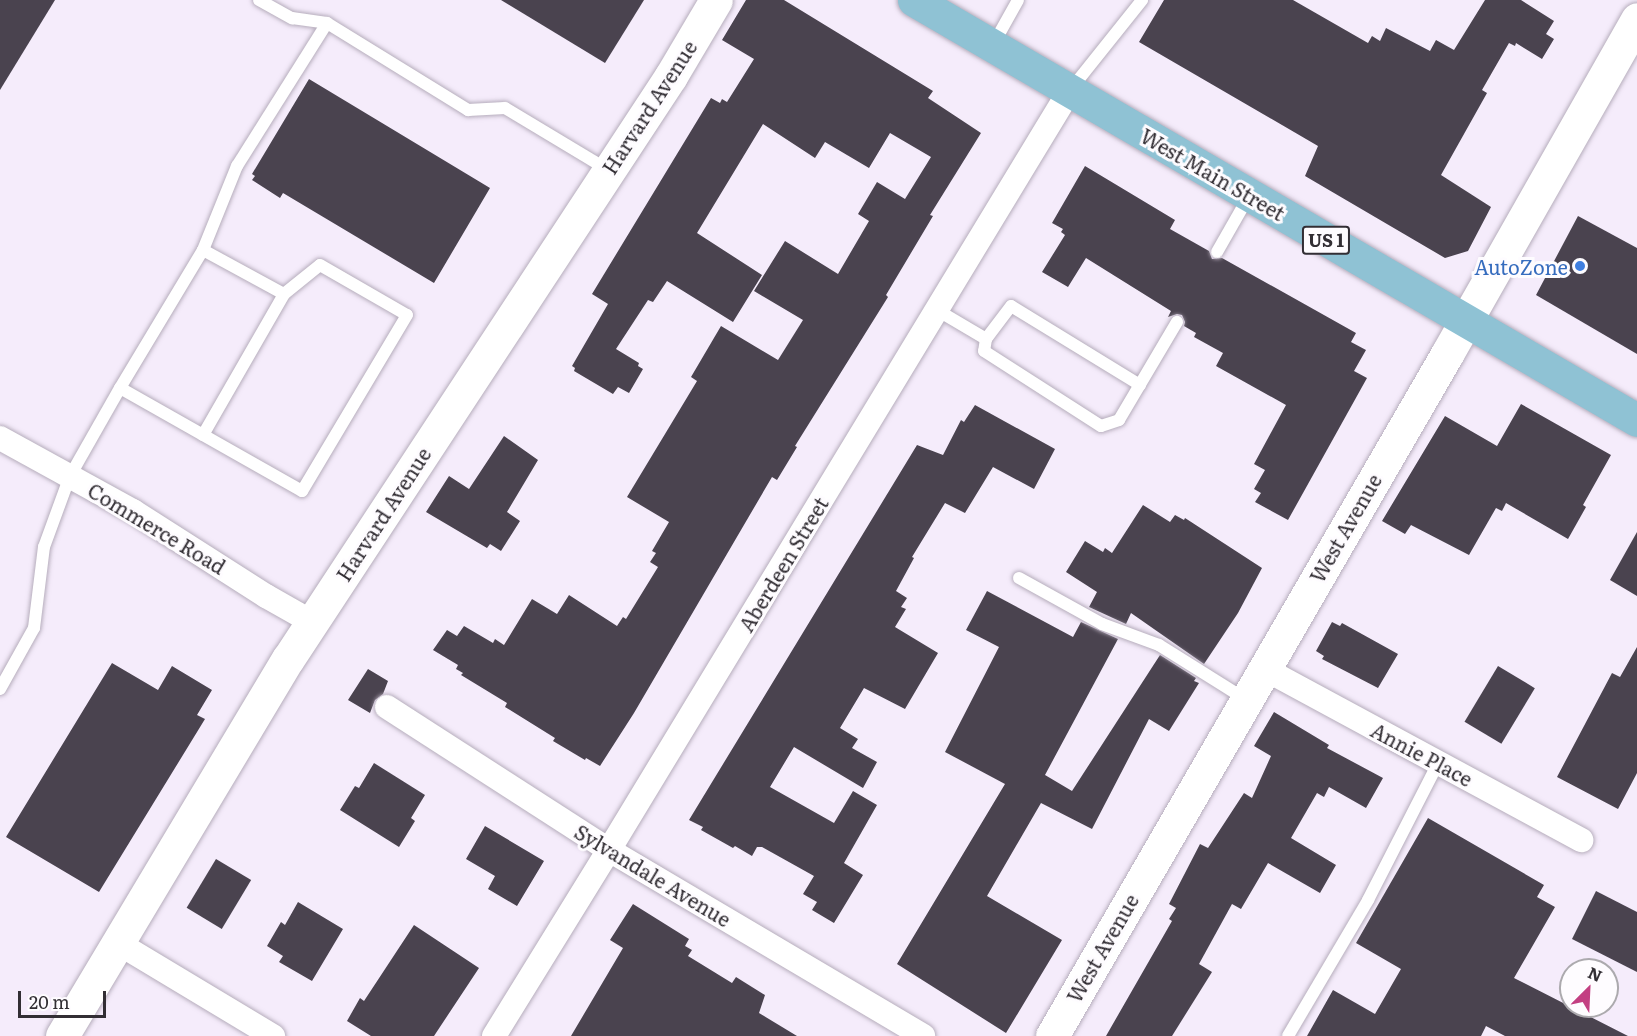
<!DOCTYPE html>
<style>
body{margin:0}
#map{position:relative;width:1637px;height:1036px;overflow:hidden;background:#f5ecfb;font-family:Literata,serif}
div>[style]{position:absolute}
[style*='--x']{left:calc(var(--x)*1px);top:calc(var(--y)*1px);width:calc(var(--w)*1px);rotate:calc(var(--a)*1deg)}
.building>*{inset:0;background:#4a434f;transform-origin:0 0}
.roads{filter:drop-shadow(0 0 2px #b6adbc) drop-shadow(0 0 2px #b6adbc)}
.lane>*{height:12px;margin:-6px;padding:0 6px;transform-origin:6px;border-radius:6px;background:#fff}
.street>*{height:24px;margin:-12px;padding:0 12px;transform-origin:12px;border-radius:12px;background:#fff}
.secondary>*{height:33px;margin:-16.5px;padding:0 16.5px;transform-origin:16.5px;border-radius:16.5px;background:#fff}
.primary>*{height:33px;margin:-16.5px;padding:0 16.5px;transform-origin:16.5px;border-radius:16.5px;background:#8fc2d4}
.dots>*{width:16px;height:16px;translate:-50% -50%;box-sizing:border-box;border:3px solid #fefcff;border-radius:50%}
span{translate:-50% -50%;white-space:nowrap;text-align:center;line-height:1.15;-webkit-text-stroke:6px #fefcff;paint-order:stroke}
.shield-label span{padding:2px 4px;background:#fefcff;border:2px solid;border-radius:4px;-webkit-text-stroke-width:0}
.shield-label{font-size:18px;color:#322e34;font-weight:700}
.street-label{font-size:20px;color:#322e34}
.shop-label{font-size:20px;color:#366cbe}
.right{translate:-100% -50%;text-align:right}
.north{position:absolute;left:1559px;top:958px;width:60px;height:60px;box-sizing:border-box;background:#fefcff;border:2px solid #acaaae;border-radius:50%;rotate:24deg;font-size:16px;font-weight:700;line-height:24px;text-align:center;color:#322e34}
.north::after{content:'';display:block;margin:auto;width:21px;height:27px;background:#c33f82;clip-path:polygon(50% 0,100% 100%,50% 72%,0 100%)}
.scale{position:absolute;left:18px;top:991px;width:88px;height:27px;box-sizing:border-box;border:3px solid #322e34;border-top:0;padding-left:8px;font-size:18px;line-height:21px;white-space:nowrap;color:#322e34;-webkit-text-stroke:4px #fefcff;paint-order:stroke}
</style>
<div id="map">
<div class="building">
<i style="clip-path:polygon(0 0,55px 0,0 90px)"></i>
<i style="clip-path:polygon(501px 0,644px 0,605px 63px)"></i>
<i style="clip-path:polygon(746px 0,784px 0,933px 91px,928px 98px,981px 133px,930px 215px,933px 216px,886px 295px,888px 297px,795px 446px,797px 447px,777px 480px,772px 477px,634px 713px,600px 766px,586px 758px,585px 760px,553px 741px,555px 738px,505px 707px,507px 703px,461px 675px,463px 673px,456px 669px,458px 665px,433px 650px,447px 630px,457px 636px,464px 626px,493px 643px,495px 639px,504px 645px,532px 599px,557px 614px,569px 595px,617px 626px,623px 617px,626px 619px,658px 567px,650px 562px,656px 553px,652px 551px,669px 522px,627px 497px,697px 381px,691px 377px,721px 326px,778px 360px,803px 320px,754px 291px,785px 241px,838px 274px,869px 221px,858px 214px,877px 182px,905px 199px,931px 157px,890px 133px,869px 168px,825px 142px,815px 158px,763px 124px,697px 233px,762px 275px,733px 322px,667px 281px,653px 302px,648px 300px,616px 349px,639px 363px,638px 366px,643px 369px,629px 393px,618px 387px,613px 394px,574px 371px,575px 368px,572px 366px,608px 304px,592px 294px,711px 98px,720px 103px,722px 99px,727px 102px,754px 59px,722px 40px)"></i>
<i style="clip-path:polygon(1164px 0,1293px 0,1368px 43px,1372px 36px,1380px 41px,1386px 28px,1430px 51px,1436px 40px,1454px 50px,1485px 0,1521px 0,1554px 21px,1546px 34px,1554px 39px,1542px 59px,1516px 43px,1515px 46px,1509px 43px,1482px 90px,1487px 93px,1441px 175px,1491px 207px,1468px 251px,1445px 258px,1305px 176px,1318px 146px,1139px 42px)"></i>
<i style="clip-path:polygon(309px 79px,490px 188px,434px 283px,283px 193px,280px 198px,252px 180px,255px 176px,252px 174px)"></i>
<i style="clip-path:polygon(1085px 166px,1175px 220px,1170px 229px,1209px 251px,1212px 259px,1222px 258px,1356px 333px,1351px 342px,1366px 350px,1354px 371px,1367px 378px,1288px 520px,1255px 502px,1261px 493px,1254px 489px,1265px 470px,1254px 464px,1286px 405px,1216px 366px,1223px 353px,1194px 337px,1196px 333px,1184px 326px,1185px 322px,1182px 315px,1177px 314px,1168px 317px,1171px 311px,1086px 258px,1068px 287px,1042px 272px,1065px 235px,1061px 232px,1063px 229px,1052px 223px)"></i>
<i style="clip-path:polygon(1578px 216px,1637px 248px,1637px 354px,1536px 295px)"></i>
<i style="clip-path:polygon(1521px 404px,1611px 455px,1583px 505px,1586px 507px,1568px 539px,1506px 503px,1502px 511px,1496px 508px,1469px 555px,1411px 525px,1405px 534px,1382px 521px,1445px 416px,1497px 446px)"></i>
<i style="clip-path:polygon(975px 405px,1055px 449px,1034px 489px,993px 467px,965px 513px,945px 503px,912px 557px,914px 558px,896px 591px,907px 598px,901px 607px,906px 609px,895px 627px,938px 653px,905px 709px,864px 688px,840px 728px,858px 739px,852px 748px,877px 762px,863px 788px,794px 747px,770px 787px,834px 823px,853px 791px,877px 805px,844px 863px,863px 875px,834px 923px,812px 910px,817px 902px,803px 894px,814px 876px,762px 847px,757px 847px,752px 856px,735px 846px,733px 848px,701px 830px,703px 827px,689px 820px,917px 445px,943px 455px,961px 420px,964px 422px)"></i>
<i style="clip-path:polygon(504px 436px,538px 460px,507px 512px,520px 521px,501px 551px,490px 544px,487px 548px,426px 512px,449px 476px,469px 489px)"></i>
<i style="clip-path:polygon(1143px 505px,1170px 522px,1175px 515px,1184px 520px,1185px 518px,1262px 568px,1238px 613px,1204px 664px,1131px 613px,1126px 624px,1089px 607px,1097px 592px,1066px 572px,1085px 541px,1103px 552px,1105px 548px,1112px 553px)"></i>
<i style="clip-path:polygon(1637px 532px,1637px 596px,1610px 580px)"></i>
<i style="clip-path:polygon(987px 591px,1073px 637px,1081px 622px,1118px 639px,1045px 775px,1072px 791px,1160px 655px,1196px 678px,1194px 681px,1199px 683px,1169px 731px,1149px 719px,1092px 829px,1041px 803px,987px 896px,1062px 940px,1006px 1033px,897px 964px,1005px 784px,945px 752px,999px 647px,966px 630px)"></i>
<i style="clip-path:polygon(1332px 622px,1340px 626px,1342px 623px,1398px 654px,1378px 688px,1322px 659px,1324px 656px,1316px 651px)"></i>
<i style="clip-path:polygon(1637px 647px,1637px 773px,1618px 809px,1557px 777px,1612px 673px,1620px 677px)"></i>
<i style="clip-path:polygon(112px 663px,158px 690px,172px 666px,212px 690px,197px 715px,205px 719px,99px 892px,6px 837px)"></i>
<i style="left:1498px;top:666px;width:43px;height:65px;rotate:31deg"></i>
<i style="clip-path:polygon(368px 669px,388px 681px,383px 694px,375px 700px,370px 713px,348px 700px)"></i>
<i style="clip-path:polygon(1274px 712px,1329px 745px,1327px 748px,1383px 778px,1366px 808px,1329px 787px,1324px 797px,1317px 793px,1291px 838px,1336px 865px,1320px 893px,1268px 863px,1241px 909px,1232px 904px,1199px 964px,1212px 972px,1172px 1036px,1106px 1036px,1172px 921px,1169px 919px,1176px 908px,1169px 904px,1200px 844px,1208px 848px,1244px 793px,1252px 798px,1271px 756px,1254px 746px)"></i>
<i style="clip-path:polygon(374px 763px,425px 795px,411px 818px,415px 821px,399px 847px,340px 810px,355px 786px,359px 788px)"></i>
<i style="clip-path:polygon(1428px 818px,1544px 885px,1537px 897px,1555px 907px,1514px 978px,1628px 1036px,1505px 1036px,1486px 1026px,1481px 1036px,1307px 1036px,1333px 990px,1375px 1014px,1401px 969px,1356px 943px)"></i>
<i style="clip-path:polygon(485px 826px,544px 861px,517px 906px,488px 889px,495px 876px,466px 859px)"></i>
<i style="left:216px;top:859px;width:41px;height:57px;rotate:31deg"></i>
<i style="clip-path:polygon(1596px 891px,1637px 912px,1637px 972px,1572px 939px)"></i>
<i style="clip-path:polygon(298px 902px,343px 929px,312px 981px,279px 962px,283px 956px,267px 946px,281px 922px,285px 925px)"></i>
<i style="clip-path:polygon(633px 904px,689px 939px,685px 946px,692px 950px,688px 956px,732px 983px,736px 977px,765px 995px,759px 1013px,797px 1036px,571px 1036px,623px 948px,610px 940px)"></i>
<i style="clip-path:polygon(414px 925px,479px 968px,434px 1036px,371px 1036px,347px 1021px,360px 998px,364px 1001px)"></i>
</div>
<div class="roads">
<div class="lane">
<i style="--x:259;--y:0;--w:38;--a:29"></i>
<i style="--x:292;--y:18;--w:35;--a:8"></i>
<i style="--x:327;--y:23;--w:166;--a:31.7"></i>
<i style="--x:468;--y:110;--w:37;--a:-3"></i>
<i style="--x:505;--y:108;--w:120;--a:31"></i>
<i style="--x:994;--y:43;--w:49;--a:-60.8"></i>
<i style="--x:1071;--y:89;--w:114;--a:-51.4"></i>
<i style="--x:203;--y:250;--w:91;--a:-68"></i>
<i style="--x:237;--y:166;--w:169;--a:-57.8"></i>
<i style="--x:1217;--y:252;--w:64;--a:-60.3"></i>
<i style="--x:937;--y:310;--w:57;--a:30.6"></i>
<i style="--x:1140;--y:385;--w:151;--a:-148.5"></i>
<i style="--x:1011;--y:306;--w:41;--a:127.1"></i>
<i style="--x:986;--y:339;--w:12;--a:99"></i>
<i style="--x:984;--y:351;--w:139;--a:32.7"></i>
<i style="--x:1101;--y:426;--w:19;--a:-18"></i>
<i style="--x:1119;--y:420;--w:114;--a:-59.4"></i>
<i style="--x:203;--y:435;--w:163;--a:-60.1"></i>
<i style="--x:1019;--y:578;--w:95;--a:29"></i>
<i style="--x:1102;--y:624;--w:61;--a:20.2"></i>
<i style="--x:1159;--y:645;--w:102;--a:32.1"></i>
<i style="--x:0;--y:689;--w:70;--a:-60.9"></i>
<i style="--x:34;--y:628;--w:82;--a:-83"></i>
<i style="--x:44;--y:547;--w:76;--a:-69.9"></i>
<i style="--x:70;--y:476;--w:101;--a:-60.4"></i>
<i style="--x:120;--y:388;--w:161;--a:-59"></i>
<i style="--x:203;--y:250;--w:92;--a:28.5"></i>
<i style="--x:284;--y:294;--w:46;--a:-38.9"></i>
<i style="--x:320;--y:265;--w:100;--a:29.9"></i>
<i style="--x:407;--y:315;--w:205;--a:120.8"></i>
<i style="--x:302;--y:491;--w:209;--a:-150.5"></i>
<i style="--x:1288;--y:1036;--w:158;--a:-59.5"></i>
<i style="--x:1368;--y:900;--w:154;--a:-62.9"></i>
</div>
<div class="street">
<i style="--x:0;--y:438;--w:152;--a:28.8"></i>
<i style="--x:133;--y:511;--w:158;--a:32.6"></i>
<i style="--x:266;--y:596;--w:53;--a:29.5"></i>
<i style="--x:1263;--y:668;--w:362;--a:28.4"></i>
<i style="--x:387;--y:707;--w:264;--a:32.8"></i>
<i style="--x:609;--y:850;--w:365;--a:30.6"></i>
<i style="--x:118;--y:943;--w:181;--a:31"></i>
<i style="--x:494;--y:1036;--w:219;--a:-58.3"></i>
<i style="--x:609;--y:850;--w:889;--a:-58.76"></i>
</div>
<div class="secondary">
<i style="--x:62;--y:1036;--w:440;--a:-59.1"></i>
<i style="--x:288;--y:659;--w:698;--a:-56.7"></i>
<i style="--x:671;--y:76;--w:88;--a:-59.4"></i>
<i style="--x:1052;--y:1036;--w:788;--a:-59.92"></i>
<i style="--x:1447;--y:354;--w:385;--a:-60.4"></i>
</div>
<div class="primary">
<i style="--x:914;--y:0;--w:836;--a:30.15"></i>
</div>
</div>
<div class="dots">
<i style="left:1580px;top:266px;background:#3f7fe0"></i>
</div>
<div class="shield-label">
<span style="left:1326px;top:240px">US 1</span>
</div>
<div class="street-label">
<span style="left:649px;top:107px;rotate:-57deg">Harvard Avenue</span>
<span style="left:1213px;top:174px;rotate:30deg">West Main Street</span>
<span style="left:383px;top:514px;rotate:-57deg">Harvard Avenue</span>
<span style="left:157px;top:528px;rotate:31deg">Commerce Road</span>
<span style="left:1345px;top:528px;rotate:-60deg">West Avenue</span>
<span style="left:783px;top:564px;rotate:-59deg">Aberdeen Street</span>
<span style="left:1422px;top:754px;rotate:28deg">Annie Place</span>
<span style="left:653px;top:875px;rotate:31deg">Sylvandale Avenue</span>
<span style="left:1102px;top:948px;rotate:-60deg">West Avenue</span>
</div>
<div class="shop-label">
<span class="right" style="left:1568px;top:266px">AutoZone</span>
</div>
<div class="north">N</div>
<div class="scale">20 m</div>
</div>
